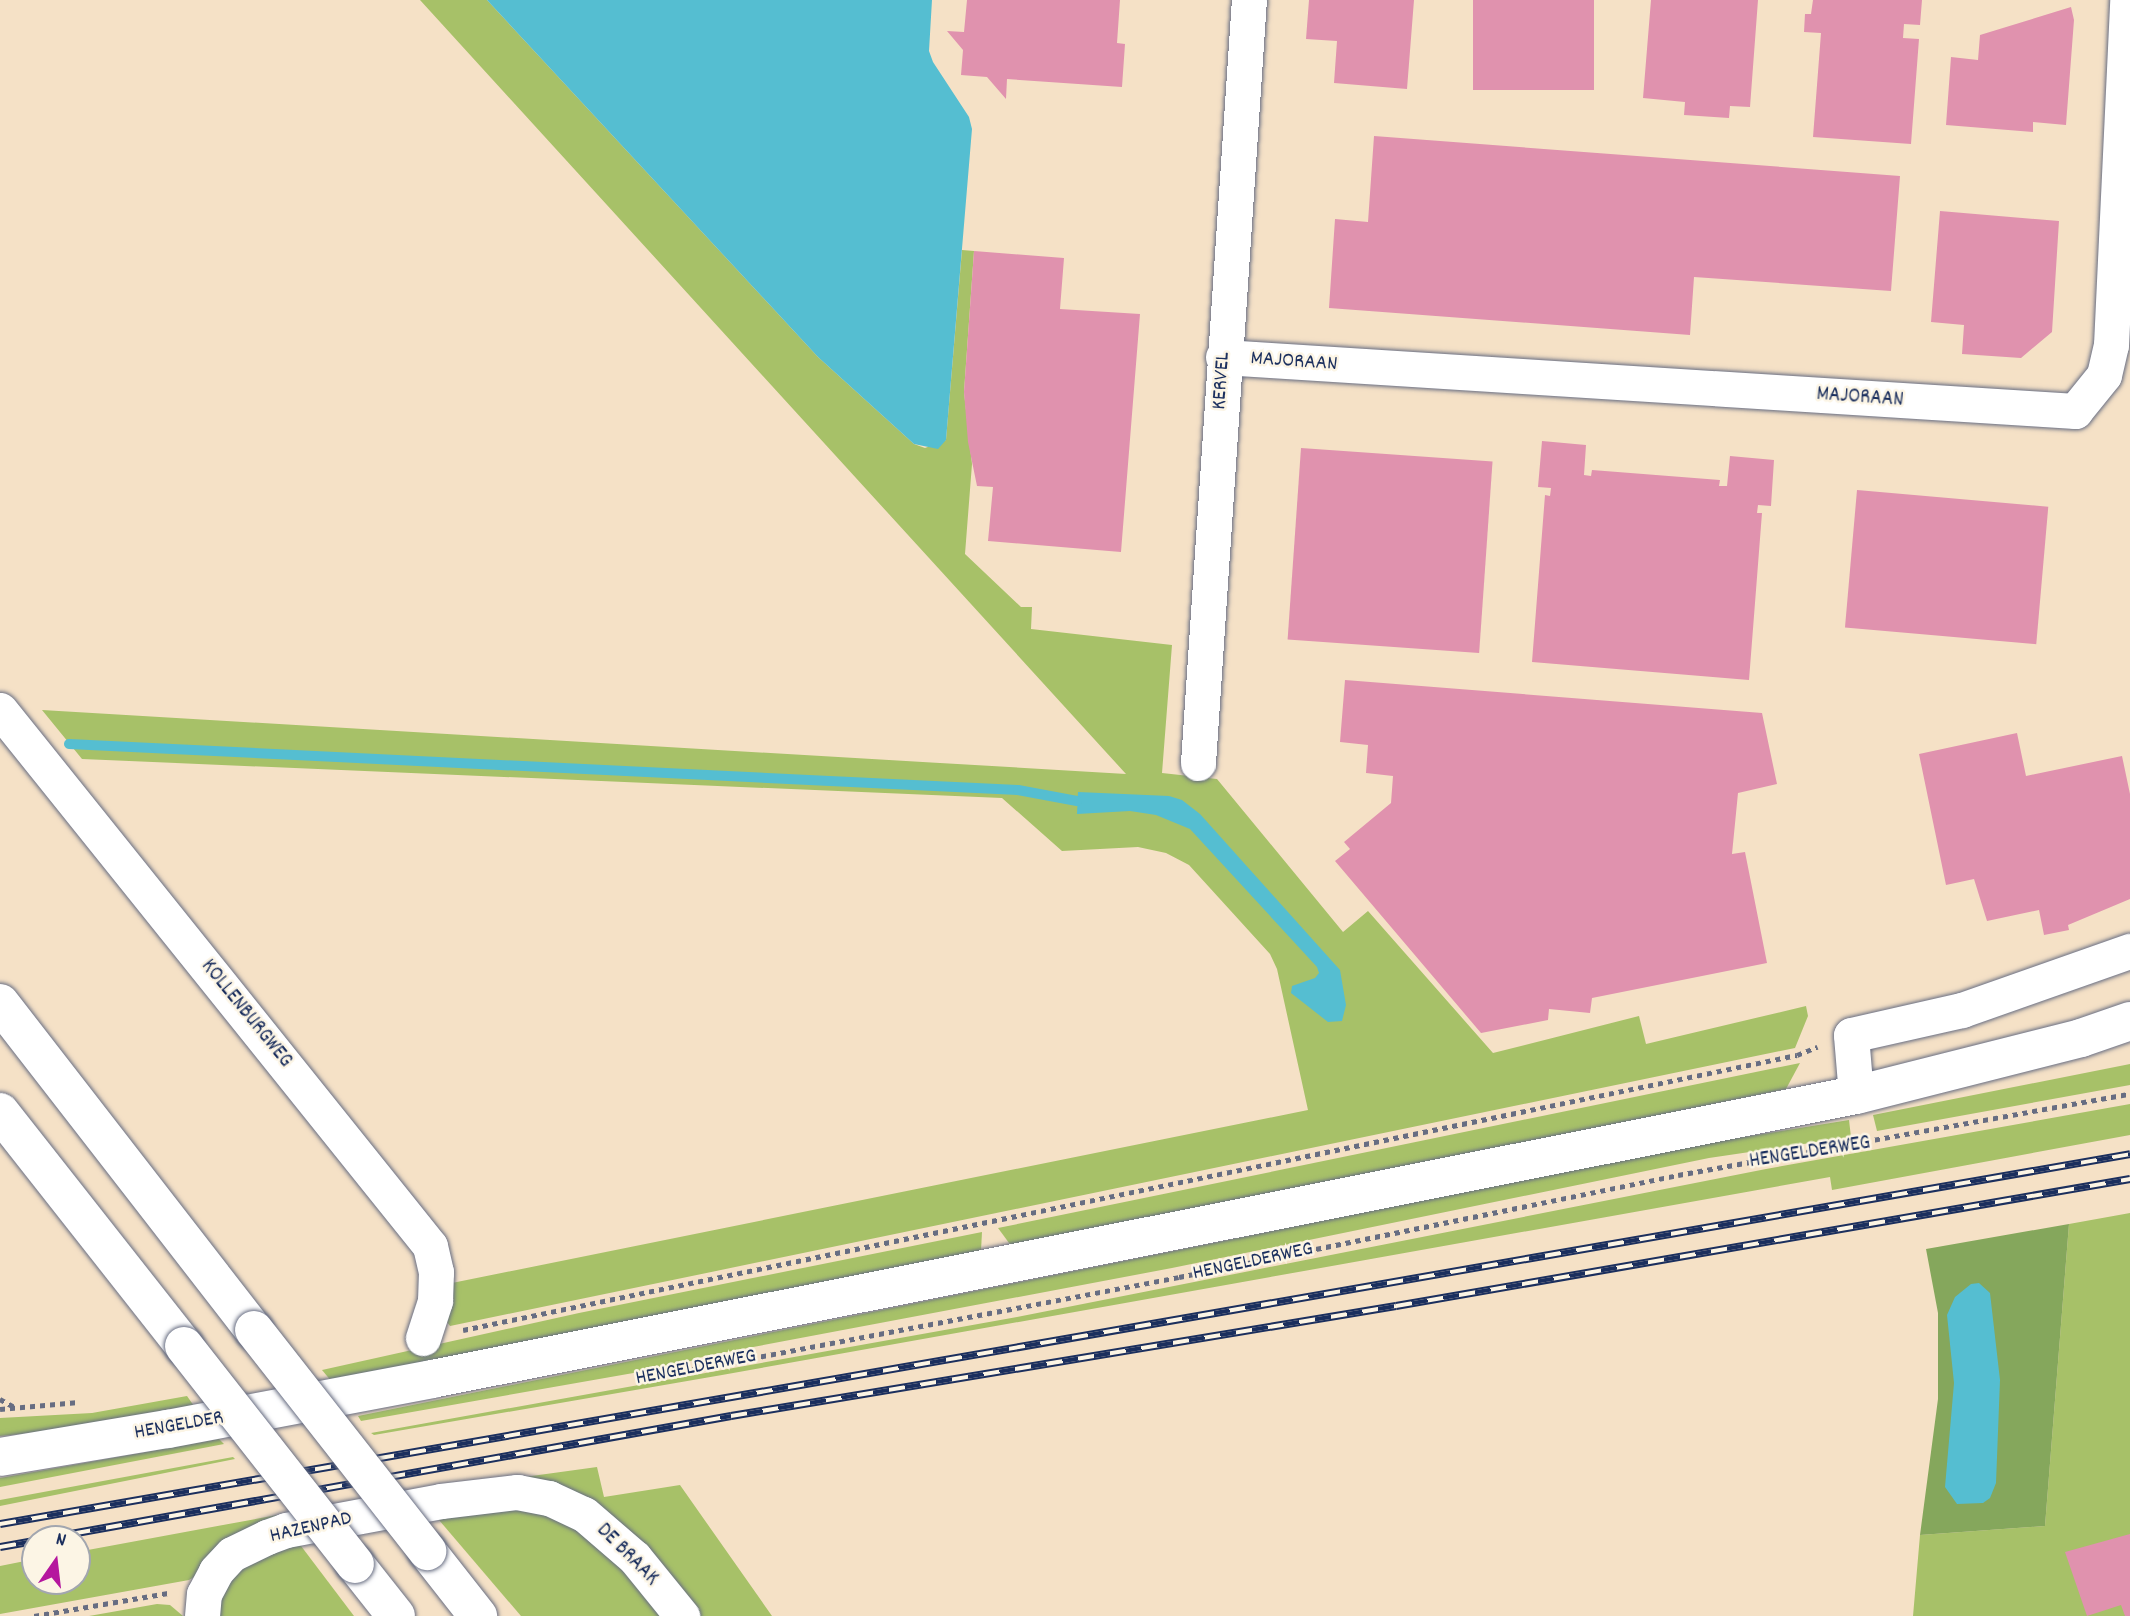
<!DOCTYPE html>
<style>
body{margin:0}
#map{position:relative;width:2130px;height:1616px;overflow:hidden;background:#f5e1c6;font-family:Dekko,sans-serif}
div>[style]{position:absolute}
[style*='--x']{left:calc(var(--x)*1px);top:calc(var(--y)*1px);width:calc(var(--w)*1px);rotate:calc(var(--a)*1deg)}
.green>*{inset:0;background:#a7c168}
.forest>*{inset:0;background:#85a75c}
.water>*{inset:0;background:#55bed1}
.stream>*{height:10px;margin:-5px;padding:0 5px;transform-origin:5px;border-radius:5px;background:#55bed1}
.building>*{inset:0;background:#e092ae;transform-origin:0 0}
.path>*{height:4.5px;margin-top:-2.25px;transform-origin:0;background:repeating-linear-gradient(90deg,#676d82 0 5px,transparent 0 10px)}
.roads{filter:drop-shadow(0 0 2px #676d82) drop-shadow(0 0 2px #676d82)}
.minor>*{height:35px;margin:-17.5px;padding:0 17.5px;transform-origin:17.5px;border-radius:17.5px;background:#fff}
.secondary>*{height:38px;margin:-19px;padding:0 19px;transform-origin:19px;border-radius:19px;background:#fff}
.motorway>*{height:38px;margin:-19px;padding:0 19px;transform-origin:19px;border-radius:19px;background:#fff}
.rail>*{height:8px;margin-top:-4px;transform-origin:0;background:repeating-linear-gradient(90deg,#fcf5e5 0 16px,#1b2f5e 0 32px);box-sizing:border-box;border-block:2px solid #1b2f5e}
.bridges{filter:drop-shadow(0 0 2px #676d82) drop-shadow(0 0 2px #676d82)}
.motorway-bridge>*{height:38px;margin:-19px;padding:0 19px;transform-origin:19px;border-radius:19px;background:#fff}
span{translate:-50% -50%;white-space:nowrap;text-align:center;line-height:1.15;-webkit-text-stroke:5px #fcf5e5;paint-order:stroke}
.street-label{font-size:21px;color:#1b2f5e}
.north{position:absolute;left:21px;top:1525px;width:70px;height:70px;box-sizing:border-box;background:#fcf5e5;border:2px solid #a2a6af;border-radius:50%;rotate:14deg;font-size:19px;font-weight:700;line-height:28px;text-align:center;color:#1b2f5e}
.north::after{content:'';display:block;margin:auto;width:24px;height:32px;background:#b5179e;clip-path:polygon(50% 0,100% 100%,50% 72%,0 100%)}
</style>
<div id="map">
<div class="green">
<i style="clip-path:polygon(420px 0,487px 0,818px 357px,914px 444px,925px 448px,946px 440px,962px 250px,974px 251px,964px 392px,972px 464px,965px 554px,1021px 607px,1032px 607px,1031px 629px,1172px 645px,1162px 773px,1217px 779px,1343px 932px,1368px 911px,1493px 1053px,1639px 1016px,1646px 1044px,1806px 1006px,1808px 1016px,1795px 1048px,450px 1326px,441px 1314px,447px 1284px,1308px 1110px,1277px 969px,1270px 954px,1189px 865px,1166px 853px,1138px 847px,1062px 851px,1002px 798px,82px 759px,42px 710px,1126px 774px)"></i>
<i style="clip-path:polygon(1800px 1063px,1786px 1089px,1540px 1140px,1012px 1247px,998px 1228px)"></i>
<i style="clip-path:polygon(2130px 1064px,2130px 1085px,1877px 1131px,1873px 1115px)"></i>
<i style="clip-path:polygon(2130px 1104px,2130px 1135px,1832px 1190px,1830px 1177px,722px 1375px,374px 1435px,371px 1433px,1017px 1317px,1766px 1169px)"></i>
<i style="clip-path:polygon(1849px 1120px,1851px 1137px,1709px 1158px,1172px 1268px,705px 1356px,679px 1365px,361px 1421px,358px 1416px,1713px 1142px)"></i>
<i style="clip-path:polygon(2130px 1213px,2130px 1616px,1913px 1616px,1920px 1535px,2045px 1526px,2069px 1224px)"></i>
<i style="clip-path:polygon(982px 1232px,981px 1251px,332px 1382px,322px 1370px,579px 1313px)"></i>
<i style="clip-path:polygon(187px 1396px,194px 1406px,52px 1431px,0 1436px,0 1418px,92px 1413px)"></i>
<i style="clip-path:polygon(219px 1439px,224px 1444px,0 1487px,0 1478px)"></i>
<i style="clip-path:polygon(233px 1457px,235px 1459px,0 1506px,0 1500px)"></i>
<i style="clip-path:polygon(597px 1467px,604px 1497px,680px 1485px,772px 1616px,695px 1616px,607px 1514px,417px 1492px)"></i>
<i style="clip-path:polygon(494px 1504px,569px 1519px,672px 1616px,521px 1616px,433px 1513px)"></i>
<i style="clip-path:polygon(277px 1515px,285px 1524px,189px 1580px,0 1614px,0 1566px,35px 1559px,35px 1581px,77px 1581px,77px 1552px)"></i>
<i style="clip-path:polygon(295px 1538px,354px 1616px,213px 1616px,236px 1566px)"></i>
<i style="clip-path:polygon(157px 1604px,170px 1605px,183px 1616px,89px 1616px)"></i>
</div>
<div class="forest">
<i style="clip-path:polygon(2069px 1224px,2045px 1526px,1920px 1535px,1938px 1399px,1938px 1313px,1926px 1249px)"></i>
</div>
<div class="water">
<i style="clip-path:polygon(487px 0,932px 0,929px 51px,933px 62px,969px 117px,972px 129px,946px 440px,938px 449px,914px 444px,818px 357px)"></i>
<i style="clip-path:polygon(1078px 792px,1169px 796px,1182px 800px,1200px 814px,1340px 970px,1346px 1005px,1342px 1021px,1328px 1022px,1291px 993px,1292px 986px,1315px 978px,1319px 973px,1317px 967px,1190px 829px,1156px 815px,1130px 811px,1077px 814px)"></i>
<i style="clip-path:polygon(1979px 1283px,1990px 1293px,2000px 1380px,1996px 1483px,1990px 1498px,1983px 1503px,1957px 1504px,1945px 1487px,1954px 1383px,1947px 1315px,1955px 1297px,1971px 1284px)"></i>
</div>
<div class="stream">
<i style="--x:69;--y:744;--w:950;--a:2.78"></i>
<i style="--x:1018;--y:790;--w:60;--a:10.6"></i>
</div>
<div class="building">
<i style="clip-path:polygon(967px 0,1120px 0,1117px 43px,1125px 44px,1122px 87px,1007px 79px,1006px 99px,987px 77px,961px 75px,963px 50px,947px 31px,964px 32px)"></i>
<i style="clip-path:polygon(1309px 0,1414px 0,1407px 89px,1334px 83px,1337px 41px,1306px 39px)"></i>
<i style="left:1473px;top:0;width:121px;height:90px"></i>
<i style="clip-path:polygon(1651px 0,1758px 0,1750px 107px,1730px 106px,1729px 118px,1684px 115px,1685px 102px,1643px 98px)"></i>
<i style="clip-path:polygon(1813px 0,1922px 0,1920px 25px,1904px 24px,1903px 38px,1919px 39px,1911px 144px,1813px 137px,1821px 33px,1804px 32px,1805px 14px,1811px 14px)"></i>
<i style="clip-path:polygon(2071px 7px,2074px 20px,2066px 125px,2033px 122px,2033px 132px,1946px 125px,1951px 57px,1978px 60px,1980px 35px)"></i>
<i style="clip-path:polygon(1374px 136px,1900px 176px,1891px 291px,1694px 277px,1690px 335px,1329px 308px,1335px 219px,1368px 222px)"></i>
<i style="clip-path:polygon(1940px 211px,2059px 221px,2052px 332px,2021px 358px,1962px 354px,1964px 325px,1931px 322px)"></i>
<i style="clip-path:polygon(974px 251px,1064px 258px,1060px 309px,1140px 314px,1121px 552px,988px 541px,993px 487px,977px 486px,968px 442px,964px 392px)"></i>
<i style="clip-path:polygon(1542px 441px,1586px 445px,1584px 475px,1591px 476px,1592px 470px,1720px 480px,1719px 486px,1727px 486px,1730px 456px,1774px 460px,1771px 506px,1758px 505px,1757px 513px,1762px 513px,1749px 680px,1532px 662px,1545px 495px,1550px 496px,1551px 488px,1538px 487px)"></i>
<i style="left:1301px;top:448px;width:192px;height:192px;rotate:4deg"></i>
<i style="left:1857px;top:490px;width:192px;height:138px;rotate:5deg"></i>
<i style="clip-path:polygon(1345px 680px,1762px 713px,1777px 784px,1738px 793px,1732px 854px,1745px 852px,1767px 963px,1592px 998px,1590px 1013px,1549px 1009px,1548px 1020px,1481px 1033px,1335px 861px,1350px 849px,1344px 842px,1391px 803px,1393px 776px,1366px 773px,1368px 745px,1340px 742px)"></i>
<i style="clip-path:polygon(2017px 733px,2026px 776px,2122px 756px,2130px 794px,2130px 899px,2068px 925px,2069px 930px,2044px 935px,2039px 910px,1987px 921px,1974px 879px,1946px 885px,1919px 754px)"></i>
<i style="clip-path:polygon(2130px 1534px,2130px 1616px,2125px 1616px,2121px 1605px,2087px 1616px,2065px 1552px)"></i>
</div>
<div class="path">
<i style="--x:463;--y:1330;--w:1362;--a:-11.65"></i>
<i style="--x:1797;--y:1055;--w:22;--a:-22"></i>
<i style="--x:653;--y:1377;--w:535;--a:-10.76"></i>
<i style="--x:1179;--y:1277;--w:509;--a:-11.55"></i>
<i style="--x:1678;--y:1175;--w:459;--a:-10.2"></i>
<i style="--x:0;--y:1399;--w:18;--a:29"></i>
<i style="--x:0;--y:1409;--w:79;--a:-5.1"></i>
<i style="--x:34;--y:1616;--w:136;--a:-9.7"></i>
</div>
<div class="roads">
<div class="minor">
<i style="--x:1223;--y:357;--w:854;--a:3.63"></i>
<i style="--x:2075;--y:411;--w:46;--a:-51.1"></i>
<i style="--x:2104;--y:375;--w:31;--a:-77"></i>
<i style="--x:2111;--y:345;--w:345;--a:-87.3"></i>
<i style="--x:0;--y:710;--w:687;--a:51.26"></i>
<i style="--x:430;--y:1246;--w:27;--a:77"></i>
<i style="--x:436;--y:1272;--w:29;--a:92"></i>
<i style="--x:435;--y:1301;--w:39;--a:108"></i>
<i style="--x:1198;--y:763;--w:765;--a:-86.18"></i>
<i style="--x:1856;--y:1095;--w:60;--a:-94.8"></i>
<i style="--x:1851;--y:1035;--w:114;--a:-12.7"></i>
<i style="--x:1962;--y:1010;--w:178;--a:-19.4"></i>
<i style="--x:202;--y:1616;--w:22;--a:-85"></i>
<i style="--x:204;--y:1594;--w:26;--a:-62"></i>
<i style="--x:216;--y:1571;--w:23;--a:-47"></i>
<i style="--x:232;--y:1554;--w:39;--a:-26"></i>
<i style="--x:267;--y:1537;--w:20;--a:-20"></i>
<i style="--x:286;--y:1530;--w:158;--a:-10.6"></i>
<i style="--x:441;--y:1501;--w:77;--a:-6.8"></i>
<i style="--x:517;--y:1492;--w:33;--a:11"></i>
<i style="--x:549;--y:1498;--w:38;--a:25"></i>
<i style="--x:584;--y:1514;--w:67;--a:40.8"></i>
<i style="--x:635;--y:1558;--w:75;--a:51"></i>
</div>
<div class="secondary">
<i style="--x:0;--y:1457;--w:170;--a:-9.5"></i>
<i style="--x:168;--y:1429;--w:269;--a:-10.7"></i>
<i style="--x:432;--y:1379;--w:1452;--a:-11.28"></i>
<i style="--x:1856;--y:1095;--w:232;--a:-14.2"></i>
<i style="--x:2081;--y:1038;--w:52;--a:-19.1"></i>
</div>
<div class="motorway">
<i style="--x:0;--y:1003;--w:414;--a:52.2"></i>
<i style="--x:0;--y:1112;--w:298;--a:51.8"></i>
<i style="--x:427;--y:1551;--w:83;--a:51.9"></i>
<i style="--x:355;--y:1564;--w:66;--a:51.7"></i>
</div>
</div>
<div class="rail">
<i style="--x:0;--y:1524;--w:2162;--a:-9.85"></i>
<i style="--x:43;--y:1539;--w:699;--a:-10.14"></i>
<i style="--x:731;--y:1416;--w:674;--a:-9.39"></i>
<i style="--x:1396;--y:1306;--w:745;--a:-9.82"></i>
<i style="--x:0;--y:1547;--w:36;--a:-10"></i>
</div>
<div class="bridges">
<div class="motorway-bridge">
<i style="--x:254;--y:1330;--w:281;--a:51.9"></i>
<i style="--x:184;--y:1346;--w:277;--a:51.9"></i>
</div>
</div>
<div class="street-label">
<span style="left:1294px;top:362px;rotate:4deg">MAJORAAN</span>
<span style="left:1222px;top:381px;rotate:-86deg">KERVEL</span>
<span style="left:1860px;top:398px;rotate:4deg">MAJORAAN</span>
<span style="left:246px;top:1014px;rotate:51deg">KOLLENBURGWEG</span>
<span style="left:1810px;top:1153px;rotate:-9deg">HENGELDERWEG</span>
<span style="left:1253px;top:1262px;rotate:-12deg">HENGELDERWEG</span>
<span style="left:696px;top:1368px;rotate:-11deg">HENGELDERWEG</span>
<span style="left:179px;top:1426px;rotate:-10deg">HENGELDER</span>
<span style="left:311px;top:1528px;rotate:-13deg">HAZENPAD</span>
<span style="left:627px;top:1555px;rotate:45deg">DE BRAAK</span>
</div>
<div class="north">N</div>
</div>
